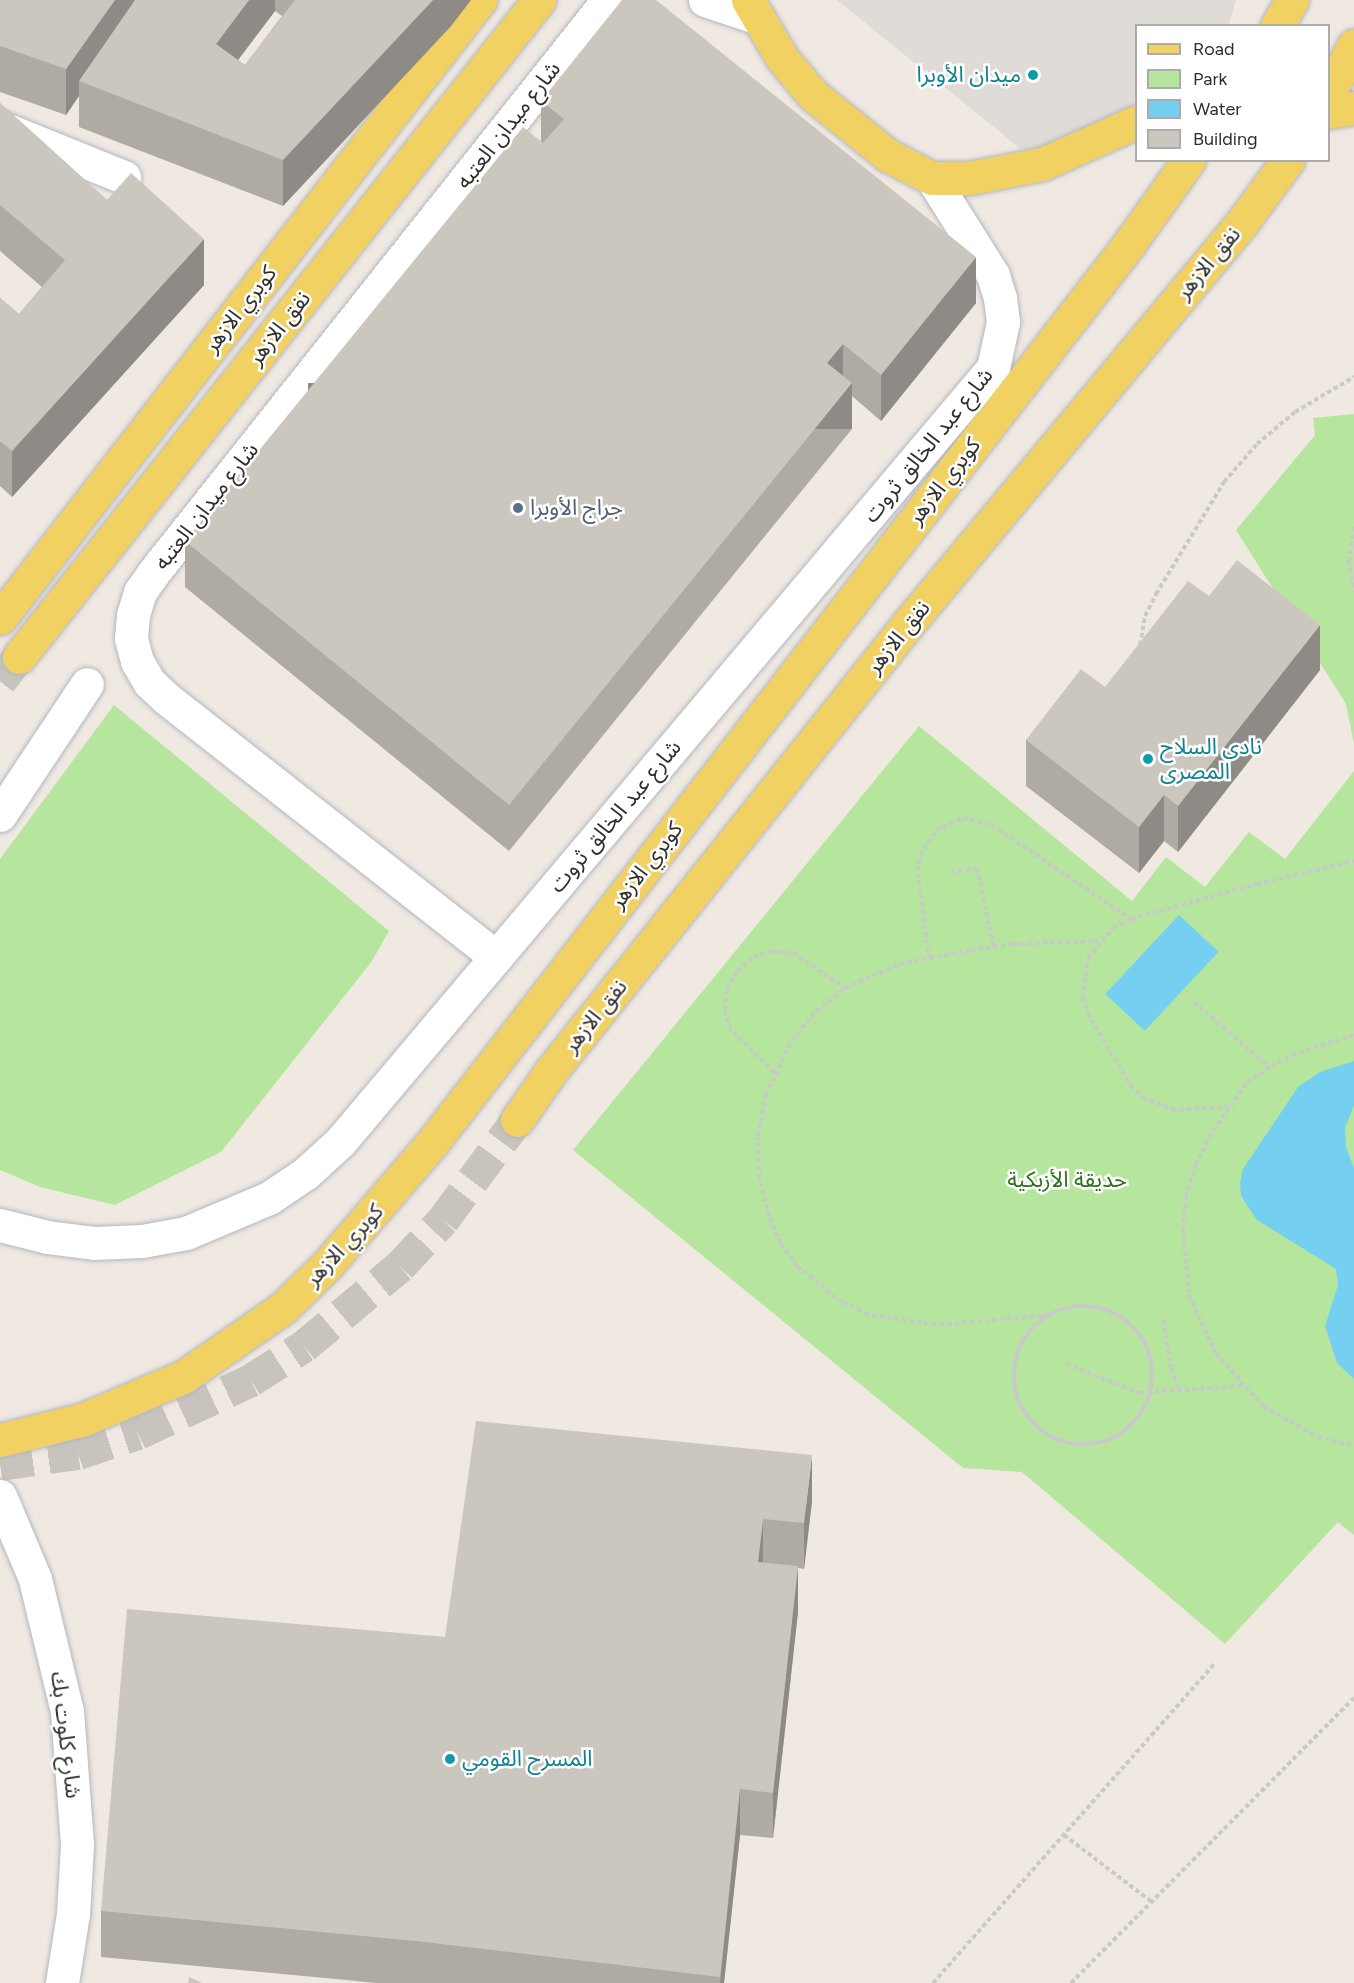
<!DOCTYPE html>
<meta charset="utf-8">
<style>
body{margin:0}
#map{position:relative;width:1354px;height:1983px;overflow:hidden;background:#efe9e1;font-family:Figtree,"Noto Sans Arabic",sans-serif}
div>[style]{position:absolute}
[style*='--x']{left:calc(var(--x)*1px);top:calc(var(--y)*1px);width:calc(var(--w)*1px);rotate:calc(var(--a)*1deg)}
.green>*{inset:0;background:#b6e59e}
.plaza>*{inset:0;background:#dfdcd8}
.water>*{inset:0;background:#75cff0;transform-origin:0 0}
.major-tunnel>*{height:33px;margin-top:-16.5px;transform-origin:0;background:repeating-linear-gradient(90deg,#c8c4bd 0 33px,transparent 0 49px)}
.path>*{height:4px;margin-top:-2px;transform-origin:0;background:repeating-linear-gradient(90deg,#c9c9c9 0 4.5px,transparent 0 7.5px)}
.path>.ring{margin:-2px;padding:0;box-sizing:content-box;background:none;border:4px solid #c9c9c9;border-radius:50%}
.roads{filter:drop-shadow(0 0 2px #b4b7c1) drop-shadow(0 0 2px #b4b7c1)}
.minor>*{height:33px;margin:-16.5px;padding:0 16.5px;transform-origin:16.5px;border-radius:16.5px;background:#fff}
.major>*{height:33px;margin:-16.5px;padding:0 16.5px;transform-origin:16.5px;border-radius:16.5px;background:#f2d163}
.wall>*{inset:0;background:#afaba4}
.shaded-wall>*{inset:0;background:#8e8b86;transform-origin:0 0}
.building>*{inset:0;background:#cbc7bf}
.dots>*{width:16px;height:16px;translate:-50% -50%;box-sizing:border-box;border:3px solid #fff;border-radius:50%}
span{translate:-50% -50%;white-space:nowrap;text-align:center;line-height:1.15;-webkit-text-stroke:5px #fff;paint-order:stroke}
.culture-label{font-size:22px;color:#0d838f}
.right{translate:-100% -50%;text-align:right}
.left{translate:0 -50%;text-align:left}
.street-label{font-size:22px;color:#2e2e2e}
.service-label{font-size:22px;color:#4e5e75}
.park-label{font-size:22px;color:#2c6e1b}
.legend{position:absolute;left:1135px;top:24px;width:195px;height:138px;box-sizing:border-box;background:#fff;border:2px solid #ababab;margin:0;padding:8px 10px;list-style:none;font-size:18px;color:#2e2e2e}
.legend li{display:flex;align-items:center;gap:12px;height:30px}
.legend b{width:30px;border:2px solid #ababab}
</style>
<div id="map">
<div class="green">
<i style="clip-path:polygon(1354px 414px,1354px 744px,1346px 704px,1236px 530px,1315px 435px,1313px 418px)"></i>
<i style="clip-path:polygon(114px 705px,389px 931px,372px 961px,221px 1152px,115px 1205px,40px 1187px,0 1170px,0 859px)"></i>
<i style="clip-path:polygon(919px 726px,1132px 901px,1166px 857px,1205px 887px,1249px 832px,1285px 859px,1354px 771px,1354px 1535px,1338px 1522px,1225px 1644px,1022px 1472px,963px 1468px,573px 1150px)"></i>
</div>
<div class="plaza">
<i style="clip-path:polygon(837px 0,1236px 0,1229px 25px,1136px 26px,1136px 125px,1119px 138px,1022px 150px)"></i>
</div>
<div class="water">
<i style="left:1179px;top:915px;width:54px;height:108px;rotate:43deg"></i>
<i style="clip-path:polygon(1354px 1061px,1354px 1105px,1345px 1128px,1346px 1147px,1354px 1168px,1354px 1379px,1337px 1363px,1325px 1326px,1338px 1285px,1336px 1269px,1257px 1220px,1241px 1196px,1240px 1183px,1243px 1169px,1298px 1087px,1320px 1072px)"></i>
</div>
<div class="major-tunnel">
<i style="--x:0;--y:681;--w:31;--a:-52"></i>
<i style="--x:0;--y:1464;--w:79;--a:-8"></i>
<i style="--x:78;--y:1453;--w:63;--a:-18.4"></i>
<i style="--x:138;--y:1433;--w:125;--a:-25.1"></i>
<i style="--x:251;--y:1380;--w:63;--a:-32.7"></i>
<i style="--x:304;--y:1346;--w:125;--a:-39.8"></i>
<i style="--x:400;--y:1266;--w:63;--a:-46.9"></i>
<i style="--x:443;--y:1220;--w:124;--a:-53.5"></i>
</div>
<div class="path">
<i style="--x:1354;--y:527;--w:33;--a:99"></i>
<i style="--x:1349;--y:560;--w:32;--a:81"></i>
<i style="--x:1140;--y:645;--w:29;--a:-80"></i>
<i style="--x:1145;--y:616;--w:25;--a:-63"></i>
<i style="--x:1156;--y:594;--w:131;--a:-58.7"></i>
<i style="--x:1224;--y:482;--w:50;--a:-49"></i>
<i style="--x:1257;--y:444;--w:50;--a:-40.1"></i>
<i style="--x:1295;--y:412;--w:69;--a:-30.7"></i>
<i style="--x:951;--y:873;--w:26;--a:-11"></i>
<i style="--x:977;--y:868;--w:81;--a:77.9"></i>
<i style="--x:929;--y:959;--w:89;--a:-97.1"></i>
<i style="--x:918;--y:871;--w:16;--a:-83"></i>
<i style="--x:920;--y:855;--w:30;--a:-57"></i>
<i style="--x:936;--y:830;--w:30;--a:-24"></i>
<i style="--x:963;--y:818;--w:30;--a:14"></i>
<i style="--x:992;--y:825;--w:168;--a:34.1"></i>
<i style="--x:1194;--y:1002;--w:99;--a:40.9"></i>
<i style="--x:1354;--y:1035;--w:62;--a:162.1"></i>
<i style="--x:1295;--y:1054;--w:29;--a:153"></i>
<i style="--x:1269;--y:1067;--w:29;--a:144"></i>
<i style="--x:1246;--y:1084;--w:61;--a:125"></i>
<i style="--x:1211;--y:1134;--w:34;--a:117"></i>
<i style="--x:1196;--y:1164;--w:34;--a:107"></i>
<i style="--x:1186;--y:1196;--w:33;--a:95"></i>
<i style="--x:1183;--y:1229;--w:66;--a:84.8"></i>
<i style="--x:1189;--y:1295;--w:65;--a:65.4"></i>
<i style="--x:1216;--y:1354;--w:72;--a:47.8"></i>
<i style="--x:1264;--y:1407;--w:62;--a:29.1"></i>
<i style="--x:1318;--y:1437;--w:37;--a:14"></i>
<i style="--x:774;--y:1073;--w:62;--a:-135"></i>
<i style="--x:730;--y:1029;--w:20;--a:-105"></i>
<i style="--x:725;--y:1010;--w:21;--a:-85"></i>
<i style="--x:727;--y:989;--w:21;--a:-61"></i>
<i style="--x:737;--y:971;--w:21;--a:-41"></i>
<i style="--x:753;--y:957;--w:21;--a:-17"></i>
<i style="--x:773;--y:951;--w:20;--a:6"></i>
<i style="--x:793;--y:953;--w:63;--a:33.9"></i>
<i style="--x:1229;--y:1107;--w:54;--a:176.8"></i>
<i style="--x:1175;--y:1110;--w:32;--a:-160"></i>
<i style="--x:1145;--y:1099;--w:17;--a:-140"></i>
<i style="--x:1132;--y:1088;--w:84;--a:-120.8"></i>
<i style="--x:1089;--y:1016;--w:19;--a:-108"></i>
<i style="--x:1083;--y:998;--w:40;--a:-82.9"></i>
<i style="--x:1088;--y:958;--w:39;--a:-50"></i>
<i style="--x:1113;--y:928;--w:20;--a:-27"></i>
<i style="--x:1131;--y:919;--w:131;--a:-15.5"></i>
<i style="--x:1257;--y:884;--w:100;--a:-13.3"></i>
<i class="ring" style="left:1014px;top:1306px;width:134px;height:134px"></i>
<i style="--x:1049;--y:1315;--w:113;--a:174.9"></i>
<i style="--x:936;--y:1325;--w:69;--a:-170.8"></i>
<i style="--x:868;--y:1314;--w:29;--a:-155"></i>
<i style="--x:842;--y:1302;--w:58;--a:-141.3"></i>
<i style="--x:797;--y:1266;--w:29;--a:-126"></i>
<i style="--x:780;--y:1243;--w:29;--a:-112"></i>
<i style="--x:769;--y:1216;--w:40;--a:-104.4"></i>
<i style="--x:759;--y:1177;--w:41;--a:-91.4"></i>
<i style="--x:758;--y:1136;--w:42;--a:-79"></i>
<i style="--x:766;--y:1095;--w:61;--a:-64.7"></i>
<i style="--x:792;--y:1040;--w:38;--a:-50"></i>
<i style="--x:816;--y:1011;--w:37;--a:-38"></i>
<i style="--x:845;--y:988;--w:60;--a:-23.6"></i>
<i style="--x:900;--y:964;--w:72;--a:-11.2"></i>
<i style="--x:971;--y:950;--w:42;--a:-8.1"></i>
<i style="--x:1013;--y:944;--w:85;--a:-2"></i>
<i style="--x:1163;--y:1320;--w:50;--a:80.7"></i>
<i style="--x:1171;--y:1369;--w:24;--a:66"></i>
<i style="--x:1066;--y:1364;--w:79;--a:21.4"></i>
<i style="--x:1140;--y:1393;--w:101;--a:-4"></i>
<i style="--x:1064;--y:1835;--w:111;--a:37.3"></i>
<i style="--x:933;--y:1983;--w:427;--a:-48.6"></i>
<i style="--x:1071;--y:1983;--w:402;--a:-45.2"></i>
</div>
<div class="roads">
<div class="minor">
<i style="--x:705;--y:0;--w:54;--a:18.4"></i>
<i style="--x:0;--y:127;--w:134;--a:22"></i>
<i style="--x:0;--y:815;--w:157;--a:-56.4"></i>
<i style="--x:496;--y:957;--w:420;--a:-141.9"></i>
<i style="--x:166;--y:698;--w:23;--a:-137"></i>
<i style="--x:149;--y:682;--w:24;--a:-120"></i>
<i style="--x:137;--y:661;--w:24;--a:-105"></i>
<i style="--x:131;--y:638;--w:23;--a:-85"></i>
<i style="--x:133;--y:615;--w:24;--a:-73"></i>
<i style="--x:140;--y:592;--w:24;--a:-55"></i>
<i style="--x:154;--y:572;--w:730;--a:-51.56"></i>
<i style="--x:0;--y:1225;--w:49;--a:14.3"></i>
<i style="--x:47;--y:1237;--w:47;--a:7.3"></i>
<i style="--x:94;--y:1243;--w:48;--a:-2.4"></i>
<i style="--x:142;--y:1241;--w:45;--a:-10.3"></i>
<i style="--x:186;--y:1233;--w:90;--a:-22.9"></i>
<i style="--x:269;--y:1198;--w:45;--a:-34"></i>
<i style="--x:306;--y:1173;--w:46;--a:-42.4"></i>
<i style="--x:340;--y:1142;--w:1013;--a:-49.85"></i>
<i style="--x:993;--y:368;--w:47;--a:-77.7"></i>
<i style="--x:1003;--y:322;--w:24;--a:-97"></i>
<i style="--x:1000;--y:298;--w:24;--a:-107"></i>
<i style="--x:993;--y:275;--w:115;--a:-122.2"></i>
<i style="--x:0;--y:1496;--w:90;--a:67.1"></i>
<i style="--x:35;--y:1579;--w:136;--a:76.4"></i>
<i style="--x:67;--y:1711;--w:134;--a:85.7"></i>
<i style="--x:77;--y:1845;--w:69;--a:93.3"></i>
<i style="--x:73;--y:1914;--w:70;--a:99.1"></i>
</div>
<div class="major">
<i style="--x:748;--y:0;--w:67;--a:59.6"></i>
<i style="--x:782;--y:58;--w:48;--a:50"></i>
<i style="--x:813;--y:95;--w:97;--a:38.8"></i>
<i style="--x:889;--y:156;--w:48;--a:27.1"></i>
<i style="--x:932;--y:178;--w:37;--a:0"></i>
<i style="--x:969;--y:178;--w:74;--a:-10.9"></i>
<i style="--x:1042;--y:164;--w:103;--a:-24.1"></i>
<i style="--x:1277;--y:26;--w:30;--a:-60"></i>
<i style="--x:1328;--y:94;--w:55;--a:-62"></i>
<i style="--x:1328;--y:112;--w:26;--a:-9"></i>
<i style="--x:0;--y:618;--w:783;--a:-52.16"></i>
<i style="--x:19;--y:657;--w:838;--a:-51.64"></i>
<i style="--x:517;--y:1120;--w:60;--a:-55.2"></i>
<i style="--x:551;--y:1071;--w:571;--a:-51.4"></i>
<i style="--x:907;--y:625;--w:522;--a:-50.21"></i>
<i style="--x:1241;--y:224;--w:79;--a:-53.7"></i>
<i style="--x:0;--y:1440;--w:87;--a:-14"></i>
<i style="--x:84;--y:1419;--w:108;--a:-23"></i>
<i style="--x:183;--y:1377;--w:121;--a:-34.6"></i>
<i style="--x:283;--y:1308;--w:62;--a:-44.3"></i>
<i style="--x:327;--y:1265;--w:161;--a:-49.3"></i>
<i style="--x:432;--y:1143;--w:1138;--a:-52.21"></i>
<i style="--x:1129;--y:244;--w:103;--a:-54.5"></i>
</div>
</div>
<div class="wall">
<i style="clip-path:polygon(evenodd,0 0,471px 0,451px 26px,283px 206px,79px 127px,79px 96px,66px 115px,0 92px,0 0,275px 11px,282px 16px,245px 65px,238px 60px,275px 11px)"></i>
<i style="clip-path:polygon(541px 101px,976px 303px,881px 421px,852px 396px,852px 429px,509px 851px,185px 587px,185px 541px,541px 141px)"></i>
<i style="clip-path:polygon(0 103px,107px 200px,204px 285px,12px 497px,0 486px,0 298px,19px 314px,42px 287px,0 251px)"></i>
<i style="clip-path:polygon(1209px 596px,1320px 670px,1178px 852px,1164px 841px,1139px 873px,1026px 786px,1026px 740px,1105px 687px)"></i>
<i style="clip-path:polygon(812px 1501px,804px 1569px,798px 1568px,798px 1612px,773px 1838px,740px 1835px,724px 1983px,377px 1983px,101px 1957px,101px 1911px,445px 1637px)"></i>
</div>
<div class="shaded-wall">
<i style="clip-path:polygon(115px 0,148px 0,79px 81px,79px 96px,66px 115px,66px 69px)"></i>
<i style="clip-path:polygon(249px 0,275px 0,275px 11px,216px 89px,216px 44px)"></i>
<i style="clip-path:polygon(433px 0,471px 0,451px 26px,283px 206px,283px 160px)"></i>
<i style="clip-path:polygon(204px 239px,204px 285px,12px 497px,12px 451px)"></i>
<i style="clip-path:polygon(976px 257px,976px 303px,881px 421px,881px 375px)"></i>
<i style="clip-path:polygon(843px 344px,843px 390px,827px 363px)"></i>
<i style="left:852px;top:383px;width:46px;height:544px;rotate:90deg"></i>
<i style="clip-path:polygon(1320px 625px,1320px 670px,1178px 852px,1178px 806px)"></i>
<i style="clip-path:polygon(1164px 795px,1164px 841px,1139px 873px,1139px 827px)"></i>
<i style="clip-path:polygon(812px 1455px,812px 1501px,804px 1569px,804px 1523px)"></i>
<i style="clip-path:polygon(763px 1519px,763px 1565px,758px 1562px)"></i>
<i style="clip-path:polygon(798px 1566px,798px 1612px,773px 1838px,773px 1793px)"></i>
<i style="clip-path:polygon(740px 1789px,740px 1835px,724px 1983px,720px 1983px)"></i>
</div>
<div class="building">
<i style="clip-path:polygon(0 0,115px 0,66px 69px,0 46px)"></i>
<i style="clip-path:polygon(135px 0,249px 0,216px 44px,245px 65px,295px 0,433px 0,283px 160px,79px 81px)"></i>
<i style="clip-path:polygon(622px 0,656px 0,976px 257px,881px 375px,843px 344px,827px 363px,852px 383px,509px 805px,185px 541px,523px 127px,543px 143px,564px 119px,541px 101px)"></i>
<i style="clip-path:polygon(0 103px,107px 200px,131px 173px,204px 239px,12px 451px,0 441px,0 298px,19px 314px,65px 260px,0 205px)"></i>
<i style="clip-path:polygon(1237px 560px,1320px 625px,1178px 806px,1164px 795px,1139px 827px,1026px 740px,1081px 669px,1105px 687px,1188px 581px,1209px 596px)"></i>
<i style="clip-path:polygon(476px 1421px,812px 1455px,804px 1523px,763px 1519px,758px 1562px,798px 1566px,773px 1793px,740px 1789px,720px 1977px,416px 1941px,101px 1911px,127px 1609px,445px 1637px)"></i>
<i style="clip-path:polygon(189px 1977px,202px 1983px,188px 1983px)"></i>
</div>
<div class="dots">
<i style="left:1033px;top:75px;background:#0f9aa8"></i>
<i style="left:518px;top:508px;background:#5c6f8a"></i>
<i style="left:1148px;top:759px;background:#0f9aa8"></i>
<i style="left:450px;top:1759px;background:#0f9aa8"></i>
</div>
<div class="culture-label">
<span class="right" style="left:1021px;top:75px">ميدان الأوبرا</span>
<span class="left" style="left:1160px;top:759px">نادى السلاح<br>المصرى</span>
<span class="left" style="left:462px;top:1759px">المسرح القومي</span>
</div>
<div class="street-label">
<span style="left:508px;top:125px;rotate:-52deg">شارع ميدان العتبه</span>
<span style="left:1208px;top:263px;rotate:-50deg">نفق الازهر</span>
<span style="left:240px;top:309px;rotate:-52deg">كوبري الازهر</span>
<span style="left:279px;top:328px;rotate:-52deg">نفق الازهر</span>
<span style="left:928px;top:445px;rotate:-51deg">شارع عبد الخالق ثروت</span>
<span style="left:944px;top:481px;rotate:-52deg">كوبري الازهر</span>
<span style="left:206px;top:506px;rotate:-52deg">شارع ميدان العتبه</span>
<span style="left:898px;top:637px;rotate:-51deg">نفق الازهر</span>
<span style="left:615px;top:816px;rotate:-50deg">شارع عبد الخالق ثروت</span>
<span style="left:646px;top:865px;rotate:-52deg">كوبري الازهر</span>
<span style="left:595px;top:1016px;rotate:-51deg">نفق الازهر</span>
<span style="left:344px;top:1245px;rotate:-47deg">كوبري الازهر</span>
<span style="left:66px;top:1735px;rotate:83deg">شارع كلوت بك</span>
</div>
<div class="service-label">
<span class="left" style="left:530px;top:508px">جراج الأوبرا</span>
</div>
<div class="park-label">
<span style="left:1067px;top:1180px">حديقة الأزبكية</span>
</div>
<ul class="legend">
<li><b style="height:8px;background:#f2d163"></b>Road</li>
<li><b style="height:16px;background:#b6e59e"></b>Park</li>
<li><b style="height:16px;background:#75cff0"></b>Water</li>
<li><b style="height:16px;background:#cbc7bf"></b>Building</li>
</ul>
</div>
